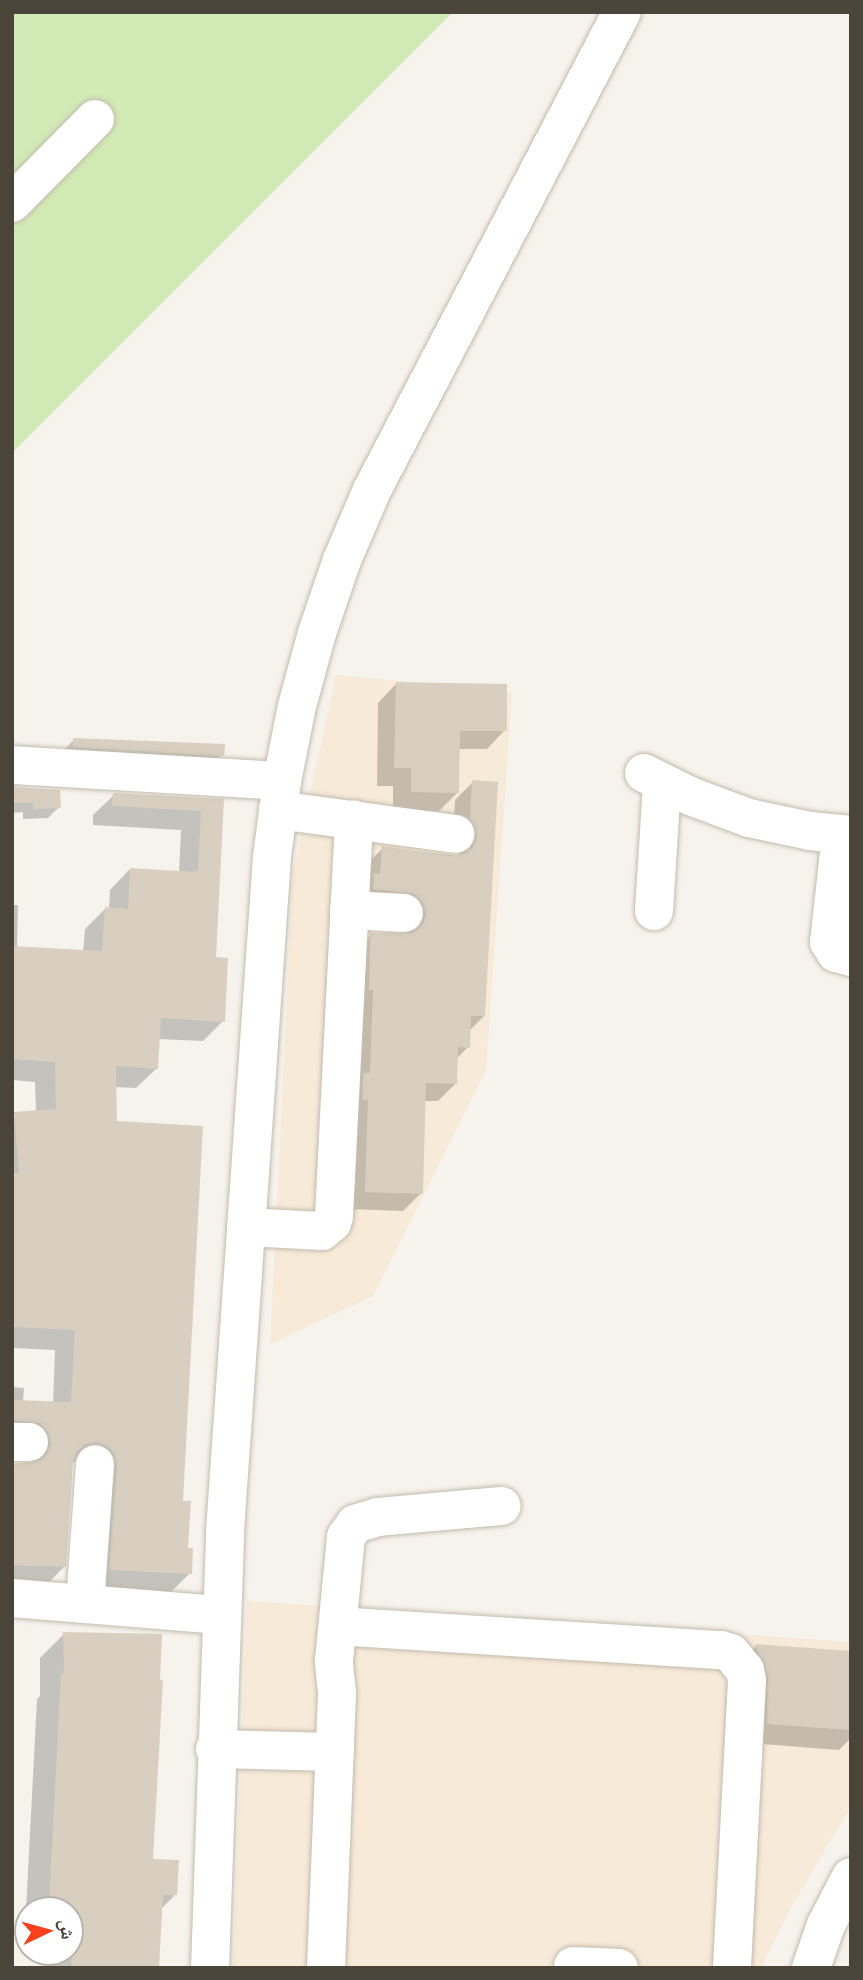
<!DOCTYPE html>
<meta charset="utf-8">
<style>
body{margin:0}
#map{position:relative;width:863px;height:1980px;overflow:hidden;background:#f6f3ec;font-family:Commissioner,"Noto Naskh Arabic",sans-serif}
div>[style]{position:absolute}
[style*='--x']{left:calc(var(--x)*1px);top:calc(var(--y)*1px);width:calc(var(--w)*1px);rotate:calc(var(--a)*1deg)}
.commercial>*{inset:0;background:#f7ead8}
.green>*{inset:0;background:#d2eab5}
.shadow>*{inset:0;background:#0003}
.building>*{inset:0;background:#d8cfc1}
.roads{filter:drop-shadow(0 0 2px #c2bbae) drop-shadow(0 0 2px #c2bbae)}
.minor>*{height:38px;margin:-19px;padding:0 19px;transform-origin:19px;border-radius:19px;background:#fff}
span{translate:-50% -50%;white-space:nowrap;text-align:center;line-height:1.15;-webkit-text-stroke:5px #fff;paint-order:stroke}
.frame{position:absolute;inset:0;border:14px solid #4b4439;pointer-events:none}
.north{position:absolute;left:14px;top:1896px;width:70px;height:70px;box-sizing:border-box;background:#fff;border:2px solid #b7b4b0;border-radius:50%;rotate:85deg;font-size:19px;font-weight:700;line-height:28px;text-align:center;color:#4b4439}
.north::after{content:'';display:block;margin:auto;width:24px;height:32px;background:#fc3f1d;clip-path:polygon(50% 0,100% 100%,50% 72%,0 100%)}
</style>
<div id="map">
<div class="commercial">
<i style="clip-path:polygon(336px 675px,512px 692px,486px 1070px,373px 1296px,270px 1344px,293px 873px)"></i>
<i style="clip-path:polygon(247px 1601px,851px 1642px,851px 1807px,792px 1905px,761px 1968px,233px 1968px)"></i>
</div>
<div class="green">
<i style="clip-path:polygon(12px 12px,453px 12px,12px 453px)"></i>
</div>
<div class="shadow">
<i style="clip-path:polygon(396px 684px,505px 730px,487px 749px,458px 749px,458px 792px,439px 811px,393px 810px,393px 786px,377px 786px,378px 703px)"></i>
<i style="clip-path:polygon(74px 740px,222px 755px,203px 775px,54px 759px)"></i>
<i style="clip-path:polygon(473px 782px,496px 784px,484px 1016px,469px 1031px,468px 1047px,456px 1059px,456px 1083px,438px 1101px,424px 1101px,421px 1193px,403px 1211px,348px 1209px,353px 953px,371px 935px,409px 932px,406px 920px,356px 907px,365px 866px,383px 848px,460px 856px,453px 838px,455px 800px)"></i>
<i style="clip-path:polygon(12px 789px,59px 807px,48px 818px,23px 819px,23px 812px,12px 813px)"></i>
<i style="clip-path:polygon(114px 795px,222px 801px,214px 959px,223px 1021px,203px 1041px,158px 1039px,157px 1068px,136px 1088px,115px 1087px,115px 1123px,190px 1573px,170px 1593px,90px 1590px,87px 1466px,75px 1462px,72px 1462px,64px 1567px,44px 1587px,12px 1585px,12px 1465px,31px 1463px,28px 1452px,12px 1442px,12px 1387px,24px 1388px,23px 1402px,53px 1403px,55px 1350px,12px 1348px,12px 1117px,36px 1112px,35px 1082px,12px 1080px,12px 905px,18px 905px,17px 948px,83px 952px,85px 929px,105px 909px,109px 909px,110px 890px,130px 869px,179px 872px,181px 830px,93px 825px,93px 815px)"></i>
<i style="clip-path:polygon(64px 1634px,152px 1860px,175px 1895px,160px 1910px,157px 1968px,49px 1968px,50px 1952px,70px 1952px,70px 1910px,28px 1910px,28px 1929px,25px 1929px,37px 1699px,40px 1696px,40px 1658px)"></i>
<i style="clip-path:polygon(756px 1646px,851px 1653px,851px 1738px,839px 1750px,748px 1743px,737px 1666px)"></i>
</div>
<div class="building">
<i style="clip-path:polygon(396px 682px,507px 684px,507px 731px,460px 731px,459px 793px,411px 792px,411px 768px,394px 768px)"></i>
<i style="clip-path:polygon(73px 738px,225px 744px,224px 756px,73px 747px)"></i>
<i style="clip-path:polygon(472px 780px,498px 782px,485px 1016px,471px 1016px,470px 1048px,458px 1047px,457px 1084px,426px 1083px,423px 1194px,365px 1192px,368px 1100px,362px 1100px,363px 1073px,370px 1073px,373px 990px,369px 990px,370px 933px,413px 933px,423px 924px,426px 914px,423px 903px,415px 894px,373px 889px,374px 873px,380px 874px,382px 846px,452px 856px,463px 854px,472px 848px,477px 836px,470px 819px)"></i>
<i style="clip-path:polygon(12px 787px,60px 790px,61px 808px,33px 809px,33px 803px,12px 803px)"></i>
<i style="clip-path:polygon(113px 793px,224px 799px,216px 957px,228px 958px,225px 1022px,161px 1018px,158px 1069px,116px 1066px,117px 1121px,203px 1126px,183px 1501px,191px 1501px,188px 1548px,193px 1548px,192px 1574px,109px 1570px,117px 1465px,114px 1454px,108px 1446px,96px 1442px,86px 1444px,77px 1451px,73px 1462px,66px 1567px,12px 1565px,12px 1464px,39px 1461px,48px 1453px,51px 1443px,48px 1432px,40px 1423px,12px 1420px,12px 1400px,71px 1402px,75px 1330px,12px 1327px,12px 1173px,19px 1173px,14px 1112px,56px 1109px,55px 1062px,12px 1059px,12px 946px,102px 951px,105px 907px,128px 909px,130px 868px,196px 872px,198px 869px,201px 811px,112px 806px)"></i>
<i style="clip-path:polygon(63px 1632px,162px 1634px,160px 1680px,163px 1680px,153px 1859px,179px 1860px,177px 1895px,163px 1895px,159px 1968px,71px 1968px,75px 1907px,49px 1905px,61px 1673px,64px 1673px)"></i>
<i style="clip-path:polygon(755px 1644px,851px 1651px,851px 1730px,767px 1724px,768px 1676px)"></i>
</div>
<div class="roads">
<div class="minor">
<i style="--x:12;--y:203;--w:118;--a:-45.3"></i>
<i style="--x:12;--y:765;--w:270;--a:3.4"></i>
<i style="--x:644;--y:773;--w:51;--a:26.6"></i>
<i style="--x:690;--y:796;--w:63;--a:20.4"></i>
<i style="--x:749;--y:818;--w:62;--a:12"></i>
<i style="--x:810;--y:831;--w:41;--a:5.6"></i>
<i style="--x:278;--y:810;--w:179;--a:7.7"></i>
<i style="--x:841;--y:834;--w:109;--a:96.3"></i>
<i style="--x:829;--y:942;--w:13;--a:58"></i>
<i style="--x:836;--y:953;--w:16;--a:15"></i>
<i style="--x:349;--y:910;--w:55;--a:3.1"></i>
<i style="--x:654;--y:911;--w:128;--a:-86.4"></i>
<i style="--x:246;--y:1227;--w:76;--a:3"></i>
<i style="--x:322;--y:1231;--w:13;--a:-39"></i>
<i style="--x:332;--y:1223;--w:7;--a:-74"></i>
<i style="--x:334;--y:1216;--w:397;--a:-87.1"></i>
<i style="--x:12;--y:1442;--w:17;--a:0"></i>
<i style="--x:12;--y:1598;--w:209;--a:4.7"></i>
<i style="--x:85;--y:1604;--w:140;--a:-85.9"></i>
<i style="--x:352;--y:1627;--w:370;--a:3.6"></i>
<i style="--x:721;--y:1650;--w:10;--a:17"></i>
<i style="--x:731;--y:1653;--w:22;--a:51"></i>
<i style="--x:745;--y:1670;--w:10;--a:79"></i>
<i style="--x:747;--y:1680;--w:288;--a:93"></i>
<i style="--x:215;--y:1749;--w:120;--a:1.4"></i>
<i style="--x:573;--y:1966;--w:46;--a:2.5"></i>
<i style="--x:210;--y:1968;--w:437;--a:-88"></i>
<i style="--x:225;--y:1531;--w:676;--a:-86.01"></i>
<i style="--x:272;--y:857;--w:77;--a:-82.5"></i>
<i style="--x:282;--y:781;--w:76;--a:-78.7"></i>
<i style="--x:297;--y:706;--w:76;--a:-74.7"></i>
<i style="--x:317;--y:633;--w:77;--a:-71.1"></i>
<i style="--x:342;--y:560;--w:76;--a:-66.8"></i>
<i style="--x:372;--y:490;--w:539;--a:-62.39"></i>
<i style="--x:326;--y:1968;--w:276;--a:-87.7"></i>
<i style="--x:337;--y:1692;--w:31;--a:-96"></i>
<i style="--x:334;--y:1661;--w:125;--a:-84.5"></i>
<i style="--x:346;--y:1537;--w:16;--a:-55"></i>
<i style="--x:355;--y:1524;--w:24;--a:-17"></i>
<i style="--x:378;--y:1517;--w:124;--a:-5.1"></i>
<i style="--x:811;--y:1968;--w:46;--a:-70.8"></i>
<i style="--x:826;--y:1925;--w:54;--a:-62.5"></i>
</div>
</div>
<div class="frame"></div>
<div class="north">ش</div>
</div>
